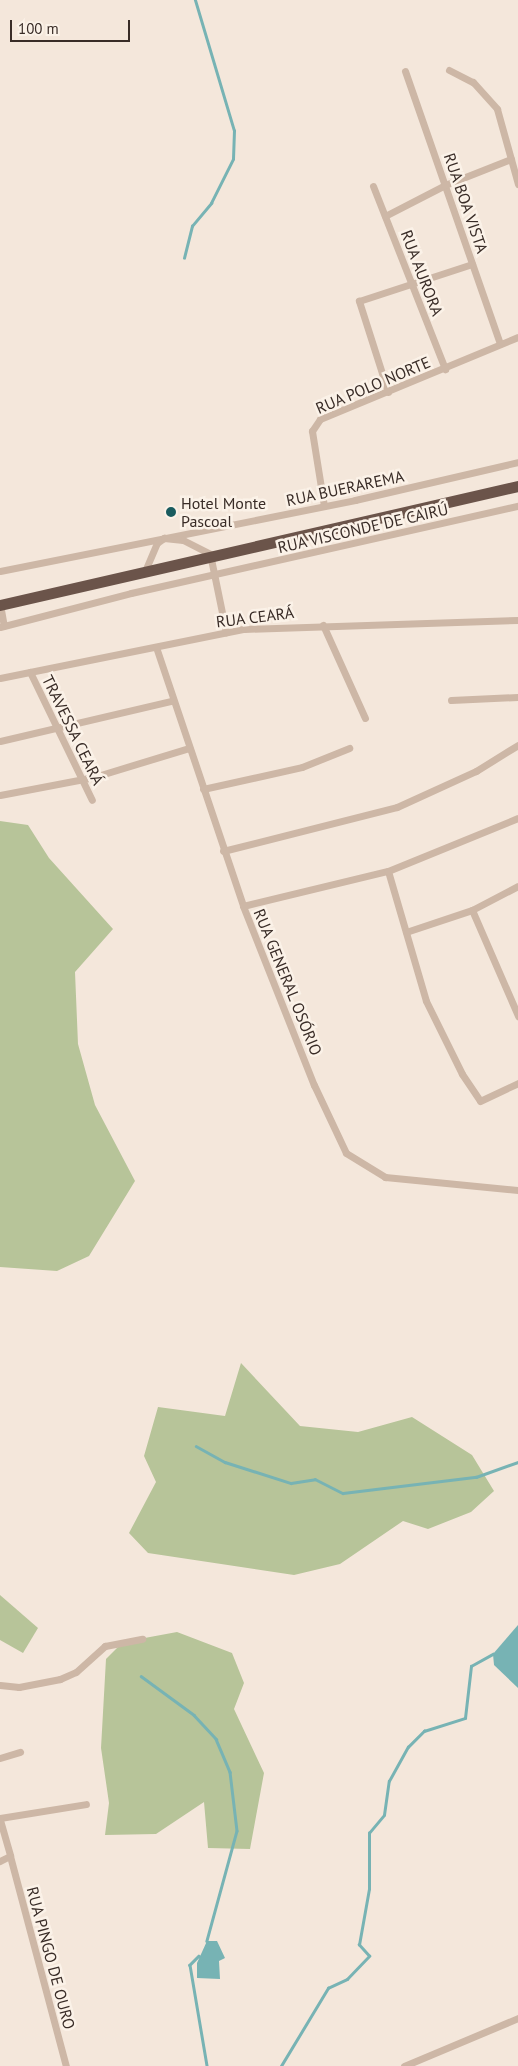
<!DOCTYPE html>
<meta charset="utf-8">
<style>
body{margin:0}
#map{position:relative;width:518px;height:2066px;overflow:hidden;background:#f4e7db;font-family:"PT Sans",sans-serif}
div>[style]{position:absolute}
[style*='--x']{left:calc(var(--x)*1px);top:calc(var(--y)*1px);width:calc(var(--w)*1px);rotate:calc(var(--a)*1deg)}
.green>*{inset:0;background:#b7c499}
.water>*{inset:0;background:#77b3b4}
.stream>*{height:2.5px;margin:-1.25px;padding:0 1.25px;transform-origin:1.25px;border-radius:1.25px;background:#77b3b4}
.minor>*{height:7px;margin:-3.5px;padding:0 3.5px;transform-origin:3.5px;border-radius:3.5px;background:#cdb7a6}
.trunk>*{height:11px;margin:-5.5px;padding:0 5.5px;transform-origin:5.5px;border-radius:5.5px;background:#6b544a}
.dots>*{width:14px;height:14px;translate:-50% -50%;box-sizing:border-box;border:2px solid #fbf2e8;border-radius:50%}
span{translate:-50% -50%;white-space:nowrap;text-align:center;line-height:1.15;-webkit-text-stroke:5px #fbf2e8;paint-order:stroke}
.street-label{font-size:16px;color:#392c27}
.poi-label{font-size:16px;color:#392c27}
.left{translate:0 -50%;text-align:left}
.scale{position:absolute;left:10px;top:20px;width:120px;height:22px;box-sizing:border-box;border:2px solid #392c27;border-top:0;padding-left:6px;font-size:15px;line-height:18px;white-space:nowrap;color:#392c27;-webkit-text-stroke:4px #fbf2e8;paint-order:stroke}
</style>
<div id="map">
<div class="green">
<i style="clip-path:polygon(0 821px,28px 825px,49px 858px,113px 929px,75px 972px,78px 1044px,95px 1105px,135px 1181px,89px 1256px,57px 1271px,0 1267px)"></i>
<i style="clip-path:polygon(241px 1363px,300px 1426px,358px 1432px,412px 1417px,472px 1455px,494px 1491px,471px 1512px,428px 1529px,403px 1521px,340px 1564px,294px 1575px,148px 1553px,129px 1533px,156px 1482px,144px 1456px,158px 1407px,225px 1416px)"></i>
<i style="clip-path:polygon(0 1595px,38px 1628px,23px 1653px,0 1640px)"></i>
<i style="clip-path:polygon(177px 1632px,232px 1653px,244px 1683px,234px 1709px,264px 1773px,250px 1849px,208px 1848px,204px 1802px,156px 1834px,105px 1835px,109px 1803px,101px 1748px,106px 1659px,123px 1642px)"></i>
</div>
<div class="water">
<i style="clip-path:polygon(518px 1625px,518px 1688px,494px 1665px,493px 1654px)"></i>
<i style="clip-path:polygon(207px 1941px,217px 1941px,225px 1958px,219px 1961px,220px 1979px,197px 1978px,197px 1963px)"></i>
</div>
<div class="stream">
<i style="--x:184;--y:258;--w:33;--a:-76"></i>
<i style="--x:192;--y:226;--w:30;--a:-50"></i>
<i style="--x:211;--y:203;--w:49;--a:-63.4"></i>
<i style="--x:233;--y:159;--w:28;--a:-88"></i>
<i style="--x:234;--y:131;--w:137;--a:-106.6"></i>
<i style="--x:196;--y:1446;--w:33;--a:29"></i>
<i style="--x:225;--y:1462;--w:69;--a:17.7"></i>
<i style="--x:291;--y:1483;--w:24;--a:-9"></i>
<i style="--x:315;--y:1479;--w:31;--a:27"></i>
<i style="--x:343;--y:1493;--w:134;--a:-6.9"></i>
<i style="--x:476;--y:1477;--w:45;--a:-19.7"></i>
<i style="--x:141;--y:1676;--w:66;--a:36.3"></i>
<i style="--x:194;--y:1715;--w:33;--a:47"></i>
<i style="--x:216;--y:1739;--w:36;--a:67"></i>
<i style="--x:230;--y:1772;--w:59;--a:83.2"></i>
<i style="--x:237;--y:1831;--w:114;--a:105.3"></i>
<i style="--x:199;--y:1956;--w:13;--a:135"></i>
<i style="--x:190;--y:1965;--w:102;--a:80.4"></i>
<i style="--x:281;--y:2066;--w:91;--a:-58.9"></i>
<i style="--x:328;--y:1988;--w:21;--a:-25"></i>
<i style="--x:347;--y:1979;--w:32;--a:-46"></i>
<i style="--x:369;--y:1956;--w:15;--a:-132"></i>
<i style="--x:359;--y:1945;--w:57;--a:-79.9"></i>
<i style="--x:369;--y:1889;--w:56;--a:-90"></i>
<i style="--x:369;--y:1833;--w:23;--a:-50"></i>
<i style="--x:384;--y:1815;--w:34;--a:-82"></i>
<i style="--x:389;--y:1781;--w:39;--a:-61"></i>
<i style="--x:408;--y:1747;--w:23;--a:-45"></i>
<i style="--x:424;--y:1731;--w:43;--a:-17.6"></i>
<i style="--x:465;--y:1718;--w:52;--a:-83.4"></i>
<i style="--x:471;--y:1666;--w:25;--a:-29"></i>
</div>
<div class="minor">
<i style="--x:449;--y:70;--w:27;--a:27"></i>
<i style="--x:473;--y:82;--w:36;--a:48"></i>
<i style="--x:497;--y:109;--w:78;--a:74.4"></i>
<i style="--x:405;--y:71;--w:289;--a:70.8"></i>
<i style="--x:373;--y:186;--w:197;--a:68.5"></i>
<i style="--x:385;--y:216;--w:68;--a:-27.3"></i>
<i style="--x:445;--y:185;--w:71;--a:-21.5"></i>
<i style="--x:388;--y:392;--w:96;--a:-107.7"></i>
<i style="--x:359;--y:301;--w:119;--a:-18.1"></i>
<i style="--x:324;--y:506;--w:76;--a:-99.1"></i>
<i style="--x:312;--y:431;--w:14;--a:-56"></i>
<i style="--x:320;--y:419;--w:214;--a:-22.5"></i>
<i style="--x:0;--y:571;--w:362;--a:-11.3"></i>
<i style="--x:355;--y:500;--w:167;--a:-13.1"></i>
<i style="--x:145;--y:571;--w:30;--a:-67"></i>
<i style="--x:157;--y:543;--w:9;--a:-36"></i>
<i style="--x:164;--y:538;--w:19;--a:6"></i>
<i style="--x:183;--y:540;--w:30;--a:27"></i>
<i style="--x:210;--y:554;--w:80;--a:78.4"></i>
<i style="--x:0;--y:604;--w:22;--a:80"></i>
<i style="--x:323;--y:625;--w:102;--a:65.7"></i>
<i style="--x:0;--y:627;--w:135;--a:-14.5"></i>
<i style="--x:131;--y:593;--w:397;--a:-12.7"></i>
<i style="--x:156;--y:647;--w:273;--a:71.4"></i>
<i style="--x:243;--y:906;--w:193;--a:68.4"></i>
<i style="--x:314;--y:1085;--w:75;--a:64.8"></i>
<i style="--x:346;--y:1153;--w:46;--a:31.6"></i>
<i style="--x:385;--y:1177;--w:134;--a:5.6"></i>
<i style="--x:30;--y:672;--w:142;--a:64.2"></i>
<i style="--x:0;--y:678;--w:249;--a:-11.4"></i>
<i style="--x:244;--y:629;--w:274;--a:-1.9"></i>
<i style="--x:451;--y:700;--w:67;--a:-2.6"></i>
<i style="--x:0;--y:741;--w:176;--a:-13.2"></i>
<i style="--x:203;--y:789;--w:101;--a:-12.5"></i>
<i style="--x:302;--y:767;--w:51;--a:-22"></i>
<i style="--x:0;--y:795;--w:96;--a:-10.8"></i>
<i style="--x:94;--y:777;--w:99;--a:-17"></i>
<i style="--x:223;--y:851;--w:179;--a:-14.2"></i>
<i style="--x:397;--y:807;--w:87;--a:-24.5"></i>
<i style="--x:476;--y:771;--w:49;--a:-31.8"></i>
<i style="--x:388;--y:871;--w:135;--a:73.7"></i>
<i style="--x:426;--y:1001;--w:81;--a:63.7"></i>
<i style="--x:462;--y:1074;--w:32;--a:56"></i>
<i style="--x:480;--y:1101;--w:42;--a:-25.3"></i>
<i style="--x:243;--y:906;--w:149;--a:-13.6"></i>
<i style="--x:388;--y:871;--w:140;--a:-22.2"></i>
<i style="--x:472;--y:910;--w:116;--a:66.5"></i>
<i style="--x:406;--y:932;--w:70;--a:-18.4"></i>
<i style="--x:472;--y:910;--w:52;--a:-27.6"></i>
<i style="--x:0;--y:1685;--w:19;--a:6"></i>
<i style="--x:19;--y:1687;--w:42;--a:-11"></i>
<i style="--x:60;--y:1679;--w:17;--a:-24"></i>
<i style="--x:76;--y:1672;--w:39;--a:-42"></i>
<i style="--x:105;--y:1646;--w:38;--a:-11"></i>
<i style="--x:0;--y:1758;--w:21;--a:-17"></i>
<i style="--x:0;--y:1818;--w:87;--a:-9.2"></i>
<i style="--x:0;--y:1820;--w:37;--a:74"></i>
<i style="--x:0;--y:1861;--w:11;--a:-27"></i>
<i style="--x:10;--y:1856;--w:217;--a:75.1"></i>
<i style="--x:404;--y:2066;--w:124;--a:-22.8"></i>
</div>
<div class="trunk">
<i style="--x:0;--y:605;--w:531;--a:-12.94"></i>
</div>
<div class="dots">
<i style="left:171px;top:512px;background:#195b5e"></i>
</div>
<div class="street-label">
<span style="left:466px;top:203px;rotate:71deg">RUA BOA VISTA</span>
<span style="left:422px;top:273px;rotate:69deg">RUA AURORA</span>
<span style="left:373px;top:385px;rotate:-23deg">RUA POLO NORTE</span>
<span style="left:345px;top:488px;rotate:-12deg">RUA BUERAREMA</span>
<span style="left:363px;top:528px;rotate:-13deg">RUA VISCONDE DE CAIRÚ</span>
<span style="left:255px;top:617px;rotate:-7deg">RUA CEARÁ</span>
<span style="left:73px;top:730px;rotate:64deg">TRAVESSA CEARÁ</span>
<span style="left:288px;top:982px;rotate:68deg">RUA GENERAL OSÓRIO</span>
<span style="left:51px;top:1958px;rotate:75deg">RUA PINGO DE OURO</span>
</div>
<div class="poi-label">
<span class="left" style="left:181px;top:512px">Hotel Monte<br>Pascoal</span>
</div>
<div class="scale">100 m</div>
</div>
